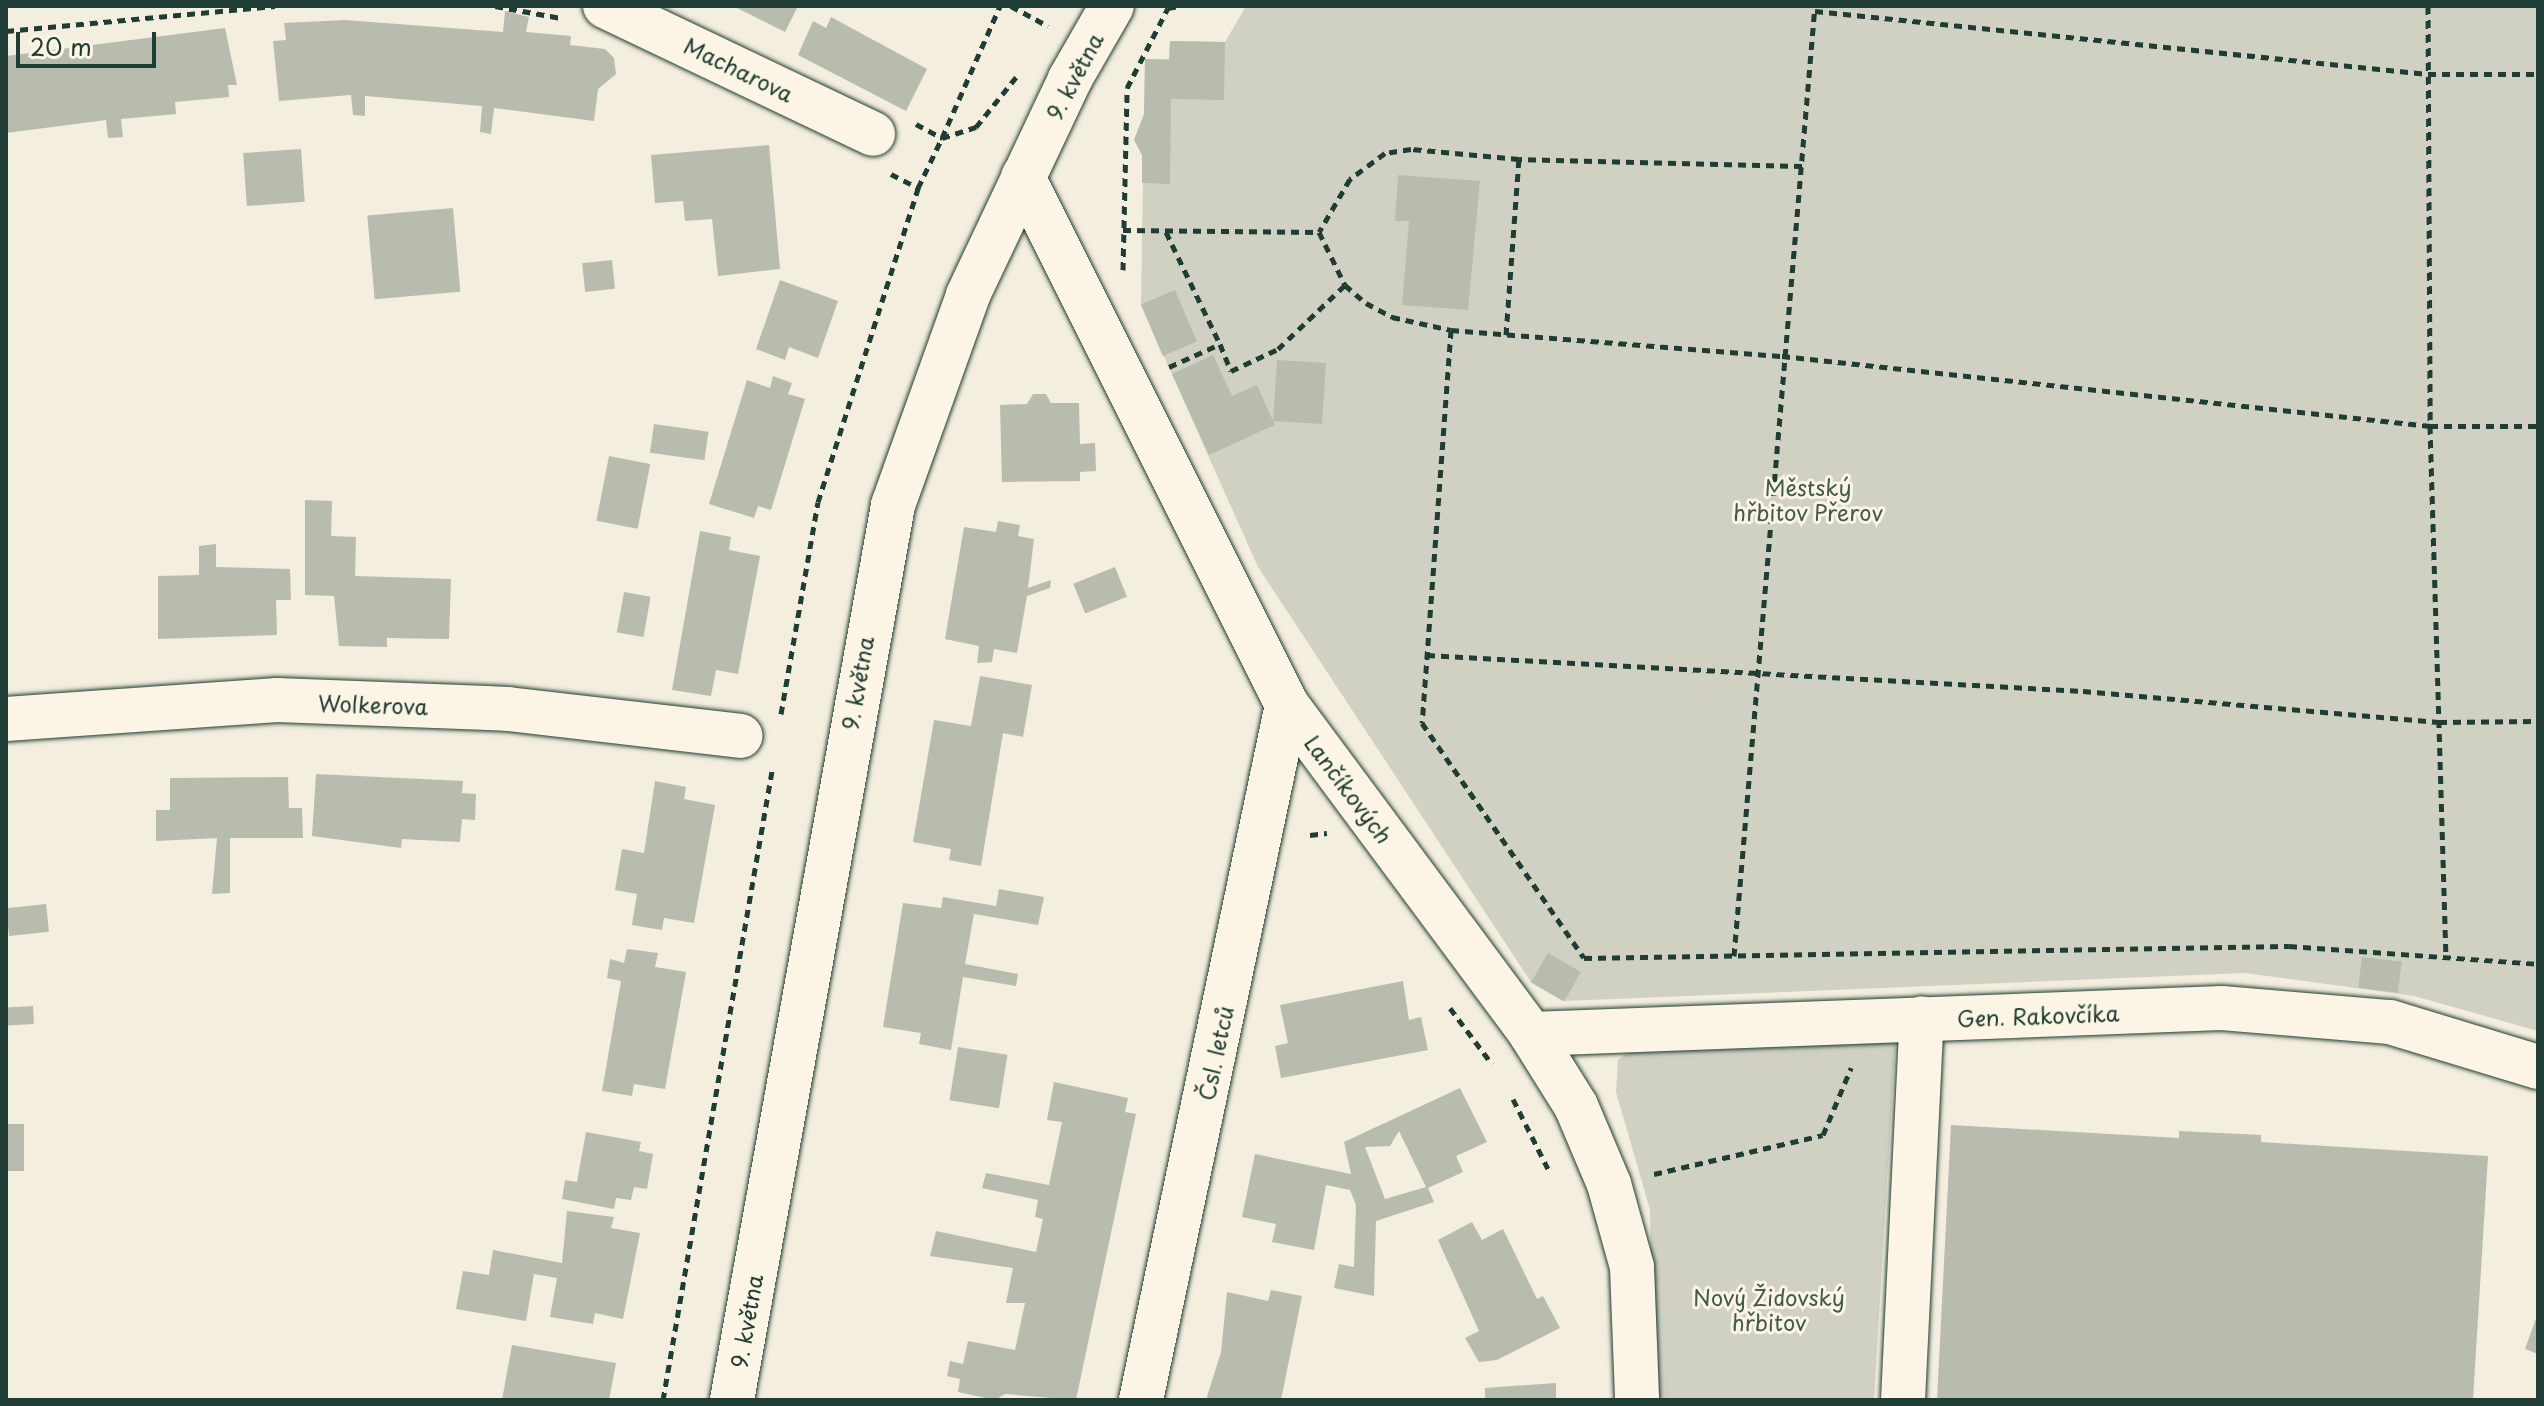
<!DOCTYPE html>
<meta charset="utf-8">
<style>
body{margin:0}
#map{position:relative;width:2544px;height:1406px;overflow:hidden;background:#f3eede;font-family:"Playpen Sans",sans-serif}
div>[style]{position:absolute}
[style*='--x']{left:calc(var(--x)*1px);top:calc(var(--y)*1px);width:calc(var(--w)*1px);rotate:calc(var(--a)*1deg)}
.green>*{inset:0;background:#d0d1c2}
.building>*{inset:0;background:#b8bcae;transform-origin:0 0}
.path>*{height:5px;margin-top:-2.5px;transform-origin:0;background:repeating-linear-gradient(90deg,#1f3d34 0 8px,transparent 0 14px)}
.roads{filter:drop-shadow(0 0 2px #1f3d34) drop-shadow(0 0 2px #1f3d34)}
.street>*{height:44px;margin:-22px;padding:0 22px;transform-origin:22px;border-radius:22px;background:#fcf5e5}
.secondary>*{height:44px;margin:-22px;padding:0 22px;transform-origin:22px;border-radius:22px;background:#fcf5e5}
span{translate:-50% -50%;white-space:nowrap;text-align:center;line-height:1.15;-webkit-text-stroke:6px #fcf5e5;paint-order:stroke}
.street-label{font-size:22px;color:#1f3d34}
.park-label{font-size:22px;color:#425b50}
.frame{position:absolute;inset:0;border:8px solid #1f3d34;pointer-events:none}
.scale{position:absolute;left:16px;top:32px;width:140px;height:36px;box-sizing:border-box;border:4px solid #1f3d34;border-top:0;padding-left:10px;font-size:24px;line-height:28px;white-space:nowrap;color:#1f3d34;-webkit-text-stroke:6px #fcf5e5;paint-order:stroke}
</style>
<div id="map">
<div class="green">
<i style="clip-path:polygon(1246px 6px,2538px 6px,2538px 1031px,2414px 996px,2245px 973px,1565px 1001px,1531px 982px,1258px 567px,1141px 305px,1145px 59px,1169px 59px,1170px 41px,1225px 42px)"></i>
<i style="clip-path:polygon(1896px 1032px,1874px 1400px,1653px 1400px,1650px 1210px,1616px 1092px,1618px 1060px,1633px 1048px)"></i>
</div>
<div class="building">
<i style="clip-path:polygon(733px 6px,798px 6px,785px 32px)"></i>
<i style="clip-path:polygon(505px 11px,529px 17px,526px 32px,571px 36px,570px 45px,605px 49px,614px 58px,616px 74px,598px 89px,594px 121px,494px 108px,491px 134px,480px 132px,482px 106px,365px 96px,365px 116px,353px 115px,351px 95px,279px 101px,273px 41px,286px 40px,284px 23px,345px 20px,503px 32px)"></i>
<i style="clip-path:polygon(831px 17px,927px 69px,906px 111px,798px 55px,813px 21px,826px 28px)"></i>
<i style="clip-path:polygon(225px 28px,237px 85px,228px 85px,229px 97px,175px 102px,176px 114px,121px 119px,123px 137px,108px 138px,106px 120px,6px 133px,6px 56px)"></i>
<i style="clip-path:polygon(1170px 41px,1225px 42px,1224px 100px,1171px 99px,1170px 184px,1142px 183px,1142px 155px,1134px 140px,1144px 114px,1145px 59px,1169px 60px)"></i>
<i style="clip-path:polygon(769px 145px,780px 269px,718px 276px,712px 219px,685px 221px,683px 201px,655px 203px,651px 155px)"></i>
<i style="left:301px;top:149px;width:53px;height:58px;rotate:86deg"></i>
<i style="clip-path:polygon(1398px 175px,1480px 181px,1468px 310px,1402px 305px,1409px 221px,1395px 221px)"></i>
<i style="left:453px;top:208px;width:84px;height:86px;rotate:85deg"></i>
<i style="left:612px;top:260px;width:29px;height:30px;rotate:84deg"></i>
<i style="clip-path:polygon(780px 280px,838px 301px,818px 358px,789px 347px,785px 360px,756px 349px)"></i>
<i style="left:1175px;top:290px;width:56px;height:37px;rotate:67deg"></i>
<i style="clip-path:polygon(1213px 355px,1232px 396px,1257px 385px,1273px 421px,1277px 360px,1326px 363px,1322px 424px,1273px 421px,1275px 425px,1209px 455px,1172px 374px)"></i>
<i style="clip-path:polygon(773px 376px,792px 383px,788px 394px,805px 399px,771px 510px,758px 506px,754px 518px,709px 504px,747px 380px,770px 388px)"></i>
<i style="clip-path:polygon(1033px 394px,1046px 394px,1051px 403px,1079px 403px,1080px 444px,1095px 443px,1096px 471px,1080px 472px,1080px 481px,1002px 482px,1000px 405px,1027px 404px)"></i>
<i style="left:654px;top:424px;width:55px;height:29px;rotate:8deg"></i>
<i style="left:609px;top:456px;width:42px;height:66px;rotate:11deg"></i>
<i style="clip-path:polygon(305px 500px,332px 501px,331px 536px,356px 537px,355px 576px,451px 579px,449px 639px,387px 638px,387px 647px,339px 646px,334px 596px,305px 595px)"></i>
<i style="clip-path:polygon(998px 521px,1020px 525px,1018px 536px,1034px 539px,1028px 588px,1051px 580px,1050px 588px,1027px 596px,1017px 653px,994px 649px,992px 662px,977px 663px,979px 646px,945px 639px,964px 527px,996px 532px)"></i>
<i style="clip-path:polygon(700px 531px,731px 537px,729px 550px,760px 556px,738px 674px,716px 670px,711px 696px,672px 690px)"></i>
<i style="clip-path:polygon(216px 544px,216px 567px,290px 569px,291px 600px,276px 600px,277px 635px,158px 639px,158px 576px,199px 575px,199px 546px)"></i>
<i style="left:1115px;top:567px;width:32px;height:45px;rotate:68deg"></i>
<i style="left:624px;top:592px;width:27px;height:41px;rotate:10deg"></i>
<i style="clip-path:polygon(980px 676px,1032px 685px,1023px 737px,1003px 733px,981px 866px,949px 860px,951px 849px,913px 842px,934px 720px,971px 726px)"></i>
<i style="clip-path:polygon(316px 774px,463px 781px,462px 793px,476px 794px,475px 820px,462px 819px,460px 842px,402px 839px,401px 848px,312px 836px)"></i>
<i style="clip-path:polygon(288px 777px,289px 808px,302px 808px,303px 838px,230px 838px,230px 893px,212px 894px,217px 838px,156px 841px,156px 810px,170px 810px,170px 778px)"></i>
<i style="clip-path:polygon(655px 781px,686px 787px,684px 799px,715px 805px,694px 923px,664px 918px,662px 930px,632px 925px,637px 894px,615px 890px,622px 849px,644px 853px)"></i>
<i style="clip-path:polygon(999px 889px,1044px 897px,1038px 925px,974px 914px,965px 964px,1018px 974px,1016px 986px,963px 977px,951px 1050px,919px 1044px,921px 1033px,883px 1027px,903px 903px,941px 908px,943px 897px,996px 906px)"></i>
<i style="left:46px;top:904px;width:28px;height:40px;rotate:84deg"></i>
<i style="clip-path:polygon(627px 949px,658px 953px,655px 967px,686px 972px,665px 1089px,634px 1084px,632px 1096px,602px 1091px,621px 981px,607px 978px,610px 959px,624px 963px)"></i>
<i style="left:1548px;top:953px;width:38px;height:34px;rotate:30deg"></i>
<i style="left:2362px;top:957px;width:40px;height:31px;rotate:7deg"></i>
<i style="clip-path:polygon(1403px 981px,1409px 1020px,1421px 1017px,1428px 1050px,1281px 1078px,1275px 1046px,1288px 1043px,1280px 1005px)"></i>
<i style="left:33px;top:1006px;width:18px;height:27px;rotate:87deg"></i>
<i style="left:958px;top:1047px;width:50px;height:54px;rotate:9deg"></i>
<i style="clip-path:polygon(1054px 1082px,1128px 1098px,1125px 1112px,1136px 1114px,1076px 1400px,1005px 1394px,995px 1400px,958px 1392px,960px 1379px,947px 1376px,950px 1361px,963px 1364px,968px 1341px,1015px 1350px,1025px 1303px,1006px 1303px,1013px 1268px,930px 1256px,936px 1231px,1036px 1252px,1043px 1219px,1035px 1217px,1038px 1200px,982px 1188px,986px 1173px,1049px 1185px,1062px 1122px,1047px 1120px)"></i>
<i style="clip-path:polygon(evenodd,1460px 1088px,1487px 1142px,1456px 1156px,1463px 1172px,1428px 1188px,1434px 1202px,1376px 1221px,1374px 1296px,1334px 1288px,1339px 1264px,1354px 1267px,1356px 1205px,1350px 1190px,1326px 1185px,1314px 1250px,1272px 1242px,1276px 1224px,1242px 1217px,1255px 1154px,1351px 1174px,1344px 1142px,1460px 1088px,1399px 1131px,1426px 1187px,1385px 1199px,1365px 1147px,1390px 1146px,1399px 1131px)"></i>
<i style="left:6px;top:1124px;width:18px;height:47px"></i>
<i style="clip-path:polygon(1951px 1125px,2179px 1138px,2179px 1131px,2261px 1135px,2261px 1142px,2488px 1156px,2473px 1400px,1937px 1400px)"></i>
<i style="clip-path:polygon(586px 1132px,641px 1142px,639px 1151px,653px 1154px,647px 1189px,634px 1187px,631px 1200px,616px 1198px,614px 1209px,562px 1199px,565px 1180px,577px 1182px)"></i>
<i style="clip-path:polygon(567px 1211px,614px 1217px,611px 1228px,640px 1233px,623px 1319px,595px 1313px,593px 1324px,550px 1317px,557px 1278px,534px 1274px,526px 1321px,456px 1309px,463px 1271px,489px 1275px,493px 1250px,562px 1263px)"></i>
<i style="clip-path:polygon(1472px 1222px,1482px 1240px,1503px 1229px,1537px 1299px,1543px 1296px,1560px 1328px,1497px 1360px,1479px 1362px,1465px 1338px,1479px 1331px,1438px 1240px)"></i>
<i style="clip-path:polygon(1271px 1290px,1302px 1296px,1281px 1400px,1206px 1400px,1221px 1352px,1227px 1292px,1268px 1301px)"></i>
<i style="clip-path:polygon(2538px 1313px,2538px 1354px,2525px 1349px)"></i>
<i style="clip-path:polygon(512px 1345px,616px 1363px,609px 1400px,502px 1400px)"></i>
<i style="clip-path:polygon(1556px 1383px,1556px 1400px,1485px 1400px,1485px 1388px)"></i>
</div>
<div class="path">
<i style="--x:495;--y:6;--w:67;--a:10.3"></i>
<i style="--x:1011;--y:6;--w:42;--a:28.4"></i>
<i style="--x:2428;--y:6;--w:420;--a:89.7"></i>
<i style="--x:2430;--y:426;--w:532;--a:88.28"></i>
<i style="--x:1815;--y:11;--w:616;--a:5.87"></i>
<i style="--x:2428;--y:74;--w:110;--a:0"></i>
<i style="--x:6;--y:31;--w:270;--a:-5.3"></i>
<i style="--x:916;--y:124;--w:30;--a:28"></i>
<i style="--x:942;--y:138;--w:144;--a:-66.3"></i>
<i style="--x:1802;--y:166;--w:283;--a:-178.6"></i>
<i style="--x:1519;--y:159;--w:108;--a:-174.7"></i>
<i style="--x:1411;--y:149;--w:26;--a:171"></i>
<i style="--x:1385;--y:153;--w:44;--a:143.4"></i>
<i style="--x:1350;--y:179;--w:61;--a:120.3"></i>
<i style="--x:1319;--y:232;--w:59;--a:63.9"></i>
<i style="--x:1345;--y:285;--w:28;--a:41"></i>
<i style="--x:1366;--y:303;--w:30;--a:28"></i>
<i style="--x:1392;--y:317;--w:60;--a:12.4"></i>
<i style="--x:1451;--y:330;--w:332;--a:4.5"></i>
<i style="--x:1782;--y:356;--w:652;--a:6.17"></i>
<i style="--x:2430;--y:426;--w:108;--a:0"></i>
<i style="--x:891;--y:174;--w:30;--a:27"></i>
<i style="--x:1123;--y:230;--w:196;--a:0.6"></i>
<i style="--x:1166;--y:232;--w:124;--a:64.3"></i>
<i style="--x:1123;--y:270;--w:182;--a:-88.7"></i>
<i style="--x:1127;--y:88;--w:90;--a:-62.9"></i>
<i style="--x:1168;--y:8;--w:11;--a:-10"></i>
<i style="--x:1451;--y:330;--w:394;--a:94.2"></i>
<i style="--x:1422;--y:723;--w:285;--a:55.4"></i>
<i style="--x:1584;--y:958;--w:705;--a:-0.98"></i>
<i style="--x:2289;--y:946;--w:250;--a:4.1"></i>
<i style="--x:1506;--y:335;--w:176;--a:-85.8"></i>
<i style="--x:1169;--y:367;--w:56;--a:-24.3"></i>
<i style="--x:1220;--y:344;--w:29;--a:68"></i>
<i style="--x:1231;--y:371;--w:52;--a:-25.1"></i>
<i style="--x:1278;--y:349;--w:93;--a:-43.7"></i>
<i style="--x:1427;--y:655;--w:657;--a:3.14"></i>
<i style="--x:2083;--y:691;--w:357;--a:5"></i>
<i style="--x:2439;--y:722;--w:99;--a:-0.6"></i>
<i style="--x:781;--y:714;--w:215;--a:-80.1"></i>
<i style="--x:818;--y:502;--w:330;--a:-72.3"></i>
<i style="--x:918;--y:188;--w:55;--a:-64.4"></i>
<i style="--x:942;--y:138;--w:36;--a:-18"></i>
<i style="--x:976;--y:127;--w:65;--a:-51.2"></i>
<i style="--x:1310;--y:835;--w:17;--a:-7"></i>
<i style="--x:1734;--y:956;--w:953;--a:-85.13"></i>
<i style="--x:1450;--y:1008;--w:70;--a:53.1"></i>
<i style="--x:1513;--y:1099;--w:83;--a:63.4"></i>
<i style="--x:1654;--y:1174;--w:173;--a:-13"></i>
<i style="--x:1823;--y:1135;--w:73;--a:-67.3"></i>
<i style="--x:663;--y:1400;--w:638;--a:-80.17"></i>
</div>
<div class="roads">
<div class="street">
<i style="--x:605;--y:6;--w:297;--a:25.5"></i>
<i style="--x:1023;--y:177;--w:590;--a:63.43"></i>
<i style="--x:1287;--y:705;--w:410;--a:53.4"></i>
<i style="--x:1531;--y:1034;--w:85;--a:58"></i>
<i style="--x:1576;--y:1106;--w:85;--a:67.1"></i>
<i style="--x:1609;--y:1184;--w:86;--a:74.5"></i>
<i style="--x:1632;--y:1267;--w:133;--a:87.8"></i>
<i style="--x:6;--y:719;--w:272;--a:-4"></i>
<i style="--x:277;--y:700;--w:231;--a:2.2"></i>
<i style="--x:508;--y:709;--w:234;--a:6.6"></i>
<i style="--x:1531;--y:1034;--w:691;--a:-2.15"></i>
<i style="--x:2222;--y:1008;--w:169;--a:4.8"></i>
<i style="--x:2390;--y:1022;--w:155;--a:16.9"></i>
<i style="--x:1141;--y:1400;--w:710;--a:-78.14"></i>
<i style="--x:1903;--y:1400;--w:382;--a:-87.2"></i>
</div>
<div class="secondary">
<i style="--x:732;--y:1400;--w:909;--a:-79.8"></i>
<i style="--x:893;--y:505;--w:223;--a:-70.3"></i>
<i style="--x:968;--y:295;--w:239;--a:-64.7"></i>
<i style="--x:1070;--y:79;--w:84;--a:-60.1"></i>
</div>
</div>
<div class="street-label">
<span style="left:739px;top:69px;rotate:26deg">Macharova</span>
<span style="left:1074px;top:76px;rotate:-62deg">9. května</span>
<span style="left:857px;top:683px;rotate:-80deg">9. května</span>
<span style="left:373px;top:704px;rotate:2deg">Wolkerova</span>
<span style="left:1349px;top:789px;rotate:53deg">Lančíkových</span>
<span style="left:2038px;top:1015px;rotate:-2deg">Gen. Rakovčíka</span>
<span style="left:1215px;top:1053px;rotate:-78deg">Čsl. letců</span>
<span style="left:746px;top:1321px;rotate:-80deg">9. května</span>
</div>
<div class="park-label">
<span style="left:1808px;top:499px">Městský<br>hřbitov Přerov</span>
<span style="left:1769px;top:1309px">Nový Židovský<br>hřbitov</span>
</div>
<div class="frame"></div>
<div class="scale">20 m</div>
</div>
